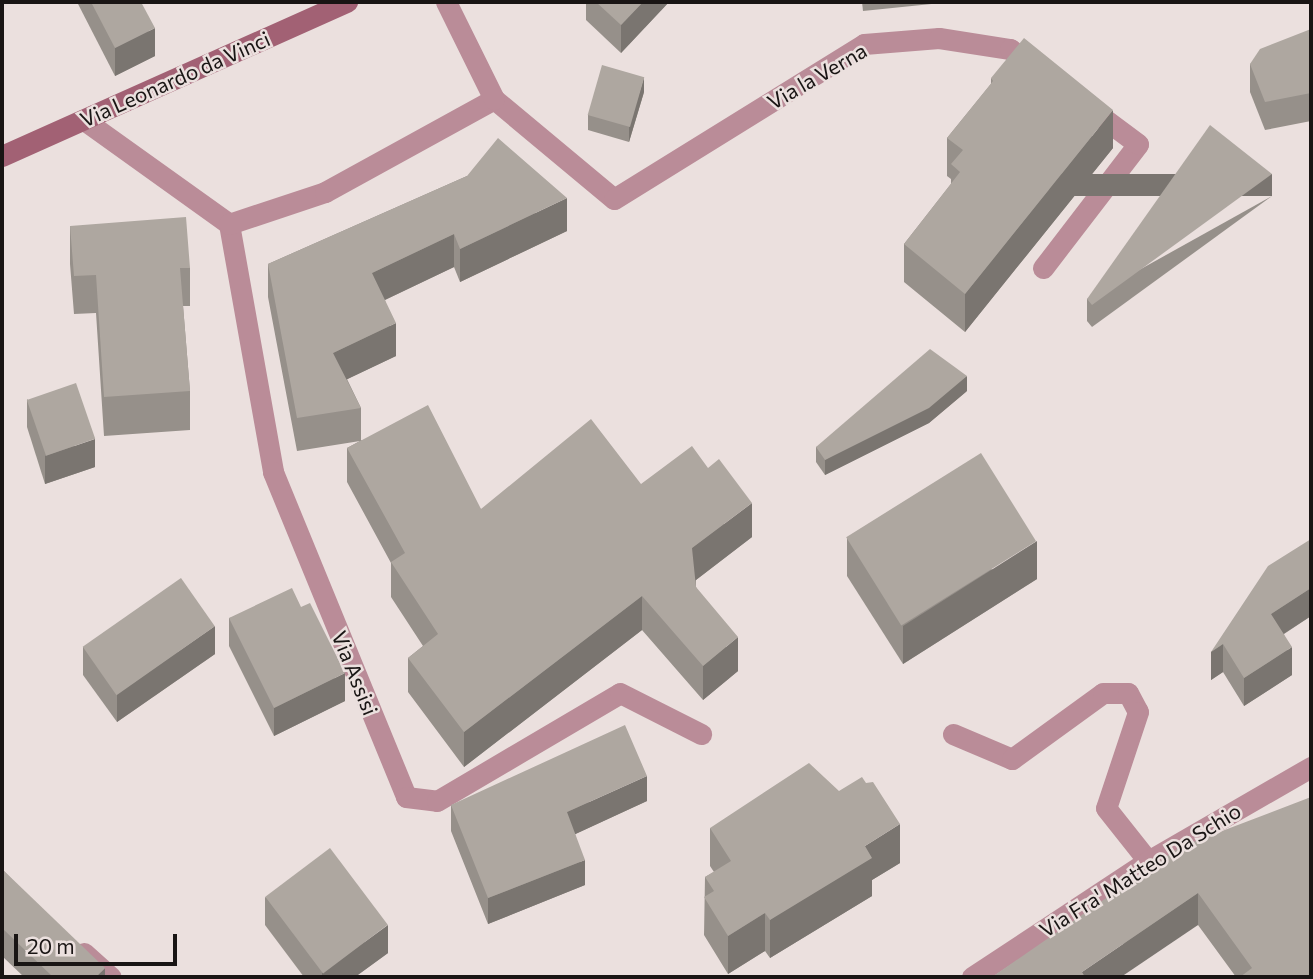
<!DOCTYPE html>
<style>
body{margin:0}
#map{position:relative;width:1313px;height:979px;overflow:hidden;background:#ebe0de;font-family:Commissioner,sans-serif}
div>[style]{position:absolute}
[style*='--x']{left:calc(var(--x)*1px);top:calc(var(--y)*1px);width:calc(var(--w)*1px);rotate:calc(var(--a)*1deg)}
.street>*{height:21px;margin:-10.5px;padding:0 10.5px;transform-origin:10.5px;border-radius:10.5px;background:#ba8c98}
.secondary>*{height:21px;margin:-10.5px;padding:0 10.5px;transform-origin:10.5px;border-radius:10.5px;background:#a26174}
.wall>*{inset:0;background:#96908a}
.shaded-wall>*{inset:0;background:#7a7570;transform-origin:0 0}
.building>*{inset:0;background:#aea7a0;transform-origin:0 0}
span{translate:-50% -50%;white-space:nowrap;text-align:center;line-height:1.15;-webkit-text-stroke:5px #ebe0de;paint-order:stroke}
.street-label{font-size:21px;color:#191514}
.frame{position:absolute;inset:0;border:4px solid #191514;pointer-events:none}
.scale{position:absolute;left:14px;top:934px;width:163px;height:32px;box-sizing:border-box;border:4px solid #191514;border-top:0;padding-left:9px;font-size:21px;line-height:24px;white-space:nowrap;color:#191514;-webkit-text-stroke:5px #ebe0de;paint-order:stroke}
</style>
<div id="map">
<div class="street">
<i style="--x:494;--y:99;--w:156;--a:39.8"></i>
<i style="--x:614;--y:199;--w:294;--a:-31.8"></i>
<i style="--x:864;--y:44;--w:75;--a:-4.6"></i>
<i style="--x:939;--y:38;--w:72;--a:8.8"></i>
<i style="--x:1010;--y:49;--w:30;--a:37"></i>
<i style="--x:84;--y:120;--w:178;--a:35.6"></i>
<i style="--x:229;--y:224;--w:252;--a:79.9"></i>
<i style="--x:273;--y:472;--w:351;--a:67.7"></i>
<i style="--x:406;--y:797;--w:31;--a:7"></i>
<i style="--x:437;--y:801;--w:212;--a:-30.5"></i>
<i style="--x:620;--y:693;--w:91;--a:26.8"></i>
<i style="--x:229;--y:224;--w:101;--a:-18.4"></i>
<i style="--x:325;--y:192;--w:193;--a:-28.8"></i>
<i style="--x:494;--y:99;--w:108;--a:-116.3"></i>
<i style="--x:1043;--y:268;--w:156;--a:-52.5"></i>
<i style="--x:1138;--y:144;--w:59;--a:-143.3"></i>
<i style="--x:953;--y:734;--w:64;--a:23"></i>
<i style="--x:1012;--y:759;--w:112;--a:-36"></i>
<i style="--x:1103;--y:693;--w:25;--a:0"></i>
<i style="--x:1128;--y:693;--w:21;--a:62"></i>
<i style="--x:1138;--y:712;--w:101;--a:108.4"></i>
<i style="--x:1106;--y:808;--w:68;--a:51.6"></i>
<i style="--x:84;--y:953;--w:36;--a:42"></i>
<i style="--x:972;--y:977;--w:211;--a:-33.4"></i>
<i style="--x:1148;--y:861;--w:188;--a:-30"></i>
</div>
<div class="secondary">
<i style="--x:2;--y:156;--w:378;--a:-24.1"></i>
</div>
<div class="wall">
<i style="clip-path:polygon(77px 2px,141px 2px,155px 56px,115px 76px)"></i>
<i style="clip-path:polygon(586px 2px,669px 2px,621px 53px,586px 20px)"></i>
<i style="clip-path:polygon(862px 2px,951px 2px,863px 11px)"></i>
<i style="clip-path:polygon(1311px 29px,1311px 121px,1265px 130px,1250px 92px,1250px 64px)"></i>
<i style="clip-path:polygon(991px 78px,1113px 148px,965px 332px,904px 282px,904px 244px,951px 184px,951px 179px,947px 176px,947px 138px,991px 84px)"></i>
<i style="clip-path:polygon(644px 92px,629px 142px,588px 130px,588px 115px)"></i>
<i style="clip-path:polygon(467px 176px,567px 231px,460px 282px,454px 267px,385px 300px,396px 356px,347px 379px,361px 408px,361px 440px,481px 509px,641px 484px,752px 537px,696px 580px,696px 587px,738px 671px,703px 700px,642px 630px,464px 767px,408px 692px,408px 658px,423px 646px,391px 597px,391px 563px,347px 482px,347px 448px,360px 441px,297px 451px,268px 297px,268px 264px)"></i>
<i style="clip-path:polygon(1272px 196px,1092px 327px,1087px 321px,1087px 299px)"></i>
<i style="clip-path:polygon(70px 226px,190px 268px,190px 306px,183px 306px,190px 391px,190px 430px,104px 436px,96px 313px,74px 314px,70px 264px)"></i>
<i style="clip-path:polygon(967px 391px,929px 423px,825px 475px,816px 462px,816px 447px)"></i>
<i style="clip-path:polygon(27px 399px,95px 467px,45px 484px,27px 427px)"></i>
<i style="clip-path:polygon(847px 538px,1037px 579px,903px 664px,847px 576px)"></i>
<i style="clip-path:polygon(1311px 539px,1311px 616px,1284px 634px,1292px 675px,1244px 706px,1223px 672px,1211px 680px,1211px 652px)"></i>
<i style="clip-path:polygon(301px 607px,345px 701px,274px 736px,229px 646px,229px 618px)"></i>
<i style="clip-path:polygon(83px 647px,215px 654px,117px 722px,83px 675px)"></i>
<i style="clip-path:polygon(1311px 797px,1311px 977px,1236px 977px,1198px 925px,992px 977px)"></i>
<i style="clip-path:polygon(647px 801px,575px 834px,585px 885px,488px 924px,451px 831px,451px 805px)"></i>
<i style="clip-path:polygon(710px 828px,900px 863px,872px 880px,872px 896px,770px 958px,765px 951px,728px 974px,704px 935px,705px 877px,714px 872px,710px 866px)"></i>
<i style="clip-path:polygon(2px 869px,105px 977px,24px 977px,2px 956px)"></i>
<i style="clip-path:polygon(265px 897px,388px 953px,355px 977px,304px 977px,265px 925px)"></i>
</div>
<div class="shaded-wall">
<i style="clip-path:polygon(643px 2px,669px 2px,621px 53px,621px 25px)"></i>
<i style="clip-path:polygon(155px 28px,155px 56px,115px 76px,115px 48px)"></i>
<i style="clip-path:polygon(644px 77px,644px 92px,629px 142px,629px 127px)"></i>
<i style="clip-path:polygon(1113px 110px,1113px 148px,965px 332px,965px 294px)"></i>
<i style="left:1272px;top:174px;width:22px;height:223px;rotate:90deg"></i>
<i style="clip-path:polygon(567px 198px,567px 231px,460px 282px,460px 249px)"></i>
<i style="clip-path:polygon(454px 234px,454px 267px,372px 306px,372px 273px)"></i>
<i style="clip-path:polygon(396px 323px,396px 356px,333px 386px,333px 353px)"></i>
<i style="clip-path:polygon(967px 376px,967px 391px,929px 423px,825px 475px,825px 460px)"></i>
<i style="clip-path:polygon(95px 439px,95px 467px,45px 484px,45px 456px)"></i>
<i style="clip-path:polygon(752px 503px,752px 537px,692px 583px,692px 548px)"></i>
<i style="clip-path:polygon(1037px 541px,1037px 579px,903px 664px,903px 626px)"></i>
<i style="clip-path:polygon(1311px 588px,1311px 616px,1271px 642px,1271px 614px)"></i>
<i style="clip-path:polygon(642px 596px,642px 630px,464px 767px,464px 732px)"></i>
<i style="clip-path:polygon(215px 626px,215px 654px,117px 722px,117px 694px)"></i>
<i style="clip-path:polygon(738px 637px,738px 671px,703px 700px,703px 666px)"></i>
<i style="clip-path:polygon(1223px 644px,1223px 672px,1211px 680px,1211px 652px)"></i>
<i style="clip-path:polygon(1292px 647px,1292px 675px,1244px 706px,1244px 678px)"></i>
<i style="clip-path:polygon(345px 673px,345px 701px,274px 736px,274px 708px)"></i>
<i style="clip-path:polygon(647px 776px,647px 801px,567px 838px,567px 812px)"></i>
<i style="clip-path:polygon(900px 824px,900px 863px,872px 880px,872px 896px,770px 958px,770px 920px,865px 846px)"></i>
<i style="clip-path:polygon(585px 860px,585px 885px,488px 924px,488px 898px)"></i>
<i style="clip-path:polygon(1198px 893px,1198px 925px,1121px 977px,1082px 977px,1082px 972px)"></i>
<i style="clip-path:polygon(765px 913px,765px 951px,728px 974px,728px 936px)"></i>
<i style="clip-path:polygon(388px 925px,388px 953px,355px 977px,322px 977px,322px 973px)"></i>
<i style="clip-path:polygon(105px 968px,105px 977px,96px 977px)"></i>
</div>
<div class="building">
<i style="clip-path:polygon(91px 2px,141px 2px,155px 28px,115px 48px)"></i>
<i style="clip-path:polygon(596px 2px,643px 2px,621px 25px)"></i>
<i style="clip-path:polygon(1311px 29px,1311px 93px,1265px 102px,1250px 64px,1260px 49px)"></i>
<i style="clip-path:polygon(1024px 38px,1113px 110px,965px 294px,904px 244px,960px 172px,951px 164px,963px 150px,947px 138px,993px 81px,991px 78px)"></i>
<i style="left:602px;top:65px;width:44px;height:52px;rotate:16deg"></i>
<i style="clip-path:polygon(1210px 125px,1272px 174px,1092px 305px,1087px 299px)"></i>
<i style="clip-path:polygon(498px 138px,567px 198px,460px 249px,454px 234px,372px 273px,396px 323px,333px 353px,361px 408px,297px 418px,268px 264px,467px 176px)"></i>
<i style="clip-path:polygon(186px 217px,190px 268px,180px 268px,190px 391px,104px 397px,96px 275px,74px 276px,70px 226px)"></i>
<i style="clip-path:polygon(930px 349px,967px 376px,929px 408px,825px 460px,816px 447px)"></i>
<i style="left:76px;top:383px;width:59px;height:52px;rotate:71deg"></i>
<i style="clip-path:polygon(428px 405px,481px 509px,591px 419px,641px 484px,692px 446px,708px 468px,719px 459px,752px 503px,692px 548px,696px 587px,738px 637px,703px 666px,642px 596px,464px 732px,408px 658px,438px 634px,391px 562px,405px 553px,347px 448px)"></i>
<i style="left:981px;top:453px;width:104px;height:159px;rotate:58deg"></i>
<i style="clip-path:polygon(1311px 539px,1311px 588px,1271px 614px,1292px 647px,1244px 678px,1223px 644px,1211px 652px,1268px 566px)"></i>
<i style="left:181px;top:578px;width:59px;height:120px;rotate:55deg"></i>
<i style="clip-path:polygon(292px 588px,301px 607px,310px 603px,345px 673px,274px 708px,229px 618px)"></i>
<i style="clip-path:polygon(625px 725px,647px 776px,567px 812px,585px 860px,488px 898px,451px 805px)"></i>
<i style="clip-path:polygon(809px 763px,839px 791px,862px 777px,866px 783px,873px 782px,900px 824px,865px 846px,872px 858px,770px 920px,765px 913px,728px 936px,704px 897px,714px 891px,705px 877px,731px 861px,710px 828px)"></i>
<i style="clip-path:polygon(1311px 797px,1311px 977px,1240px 977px,1252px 968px,1198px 893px,1082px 972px,1085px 977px,992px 977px,1180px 847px)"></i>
<i style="left:330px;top:848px;width:96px;height:81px;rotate:53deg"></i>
<i style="clip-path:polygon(2px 869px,105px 968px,96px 977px,53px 977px,2px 928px)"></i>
</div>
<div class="street-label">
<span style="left:817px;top:76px;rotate:-30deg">Via la Verna</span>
<span style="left:175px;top:79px;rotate:-24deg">Via Leonardo da Vinci</span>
<span style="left:355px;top:673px;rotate:68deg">Via Assisi</span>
<span style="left:1140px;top:870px;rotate:-32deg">Via Fra' Matteo Da Schio</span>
</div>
<div class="frame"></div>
<div class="scale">20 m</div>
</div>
